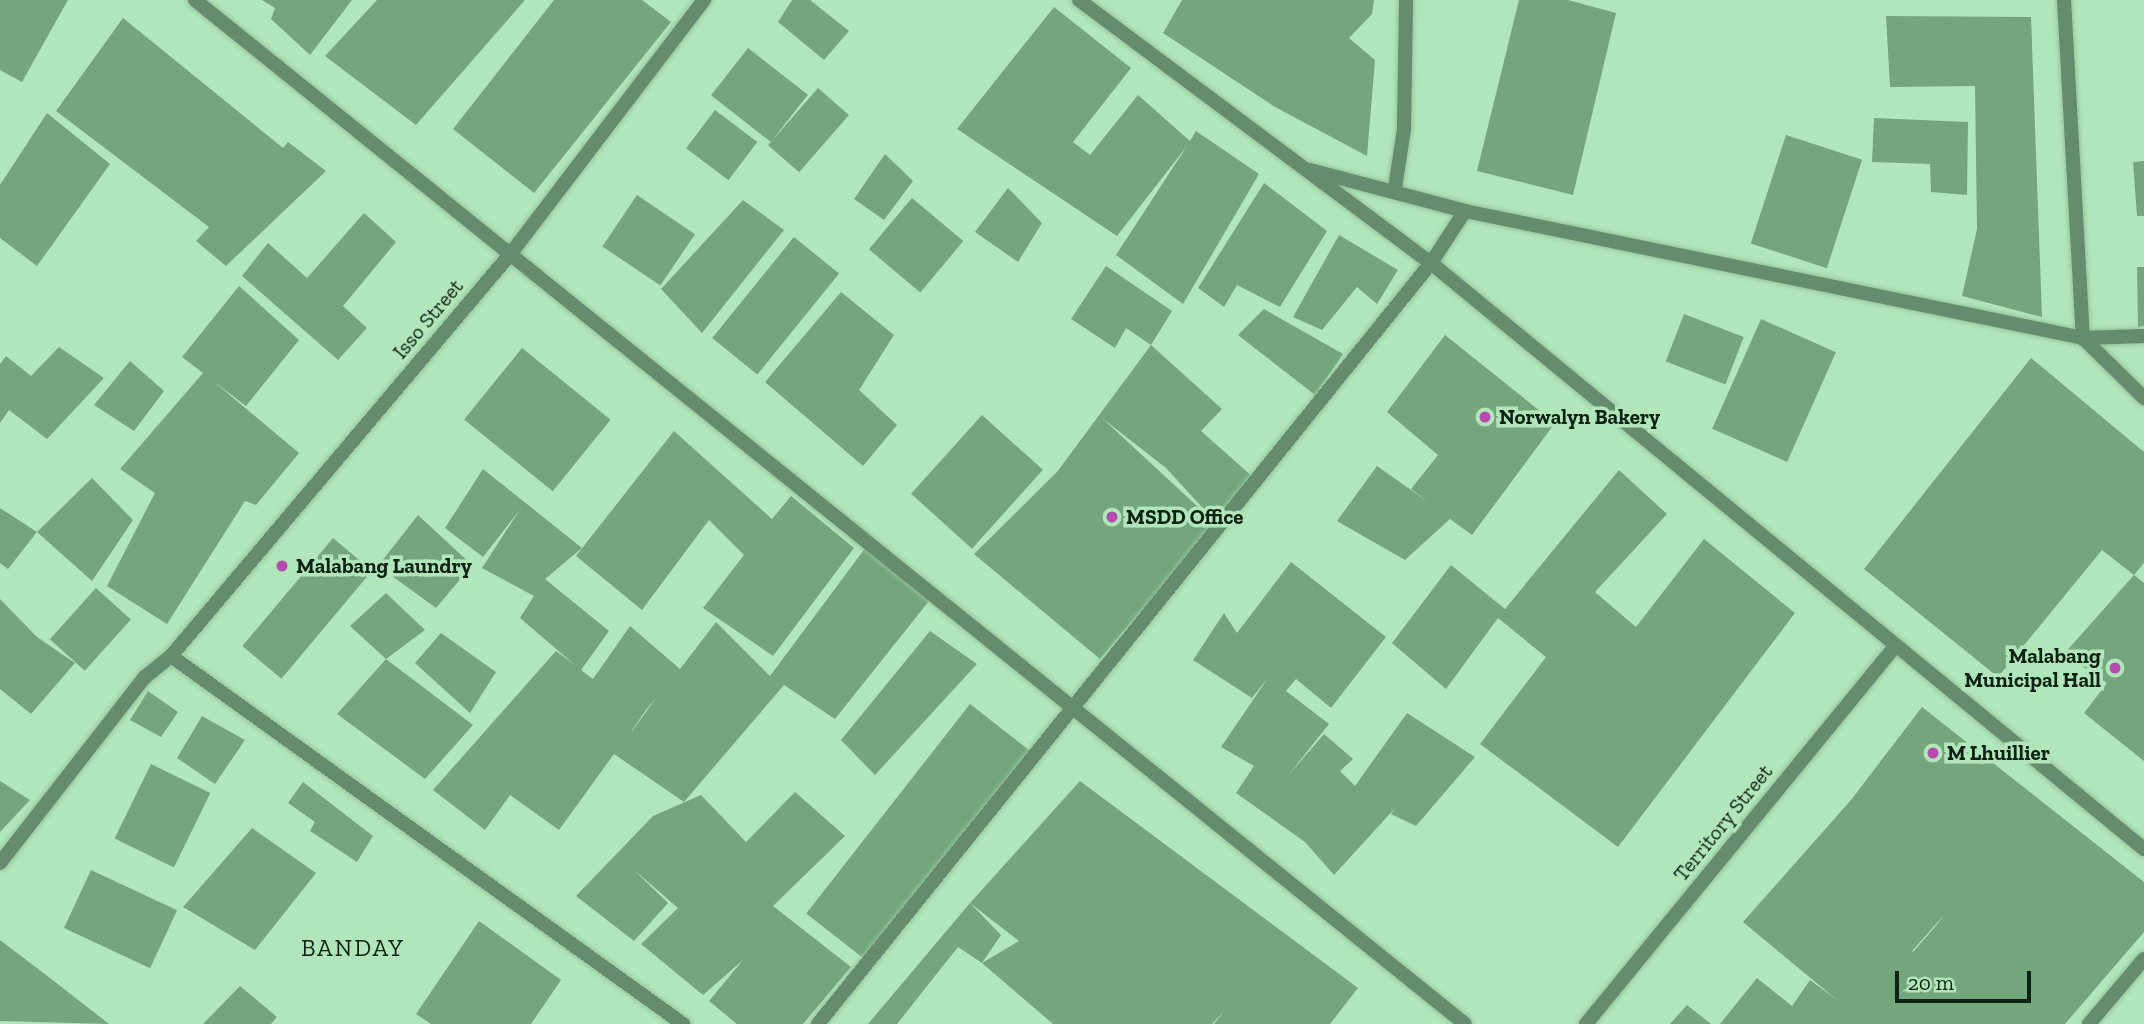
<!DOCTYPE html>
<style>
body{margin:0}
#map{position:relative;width:2144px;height:1024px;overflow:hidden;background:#b1e6ba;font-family:"Zilla Slab",serif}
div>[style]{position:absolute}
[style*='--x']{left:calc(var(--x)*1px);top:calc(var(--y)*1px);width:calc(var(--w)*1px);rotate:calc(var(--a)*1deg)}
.building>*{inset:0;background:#73a67d;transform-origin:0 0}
.roads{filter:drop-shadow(0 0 2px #94c39c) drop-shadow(0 0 2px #94c39c)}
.minor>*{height:14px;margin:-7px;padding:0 7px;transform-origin:7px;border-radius:7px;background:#658c6c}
.tertiary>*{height:14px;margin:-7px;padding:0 7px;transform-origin:7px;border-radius:7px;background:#658c6c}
.dots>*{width:19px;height:19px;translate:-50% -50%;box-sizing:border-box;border:4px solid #b1e6ba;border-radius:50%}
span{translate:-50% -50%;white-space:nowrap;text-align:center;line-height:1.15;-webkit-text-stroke:7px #b1e6ba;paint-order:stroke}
.street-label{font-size:21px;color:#0e2213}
.poi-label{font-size:21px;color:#0e2213;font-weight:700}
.left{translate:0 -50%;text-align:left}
.right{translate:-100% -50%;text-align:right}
.quarter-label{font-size:24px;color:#0e2213;letter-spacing:2px}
.scale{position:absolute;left:1895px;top:971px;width:136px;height:32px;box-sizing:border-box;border:4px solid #0e2213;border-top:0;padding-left:9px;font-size:21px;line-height:24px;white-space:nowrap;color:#0e2213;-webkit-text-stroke:5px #b1e6ba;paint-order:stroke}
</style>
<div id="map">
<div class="building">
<i style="clip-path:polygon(0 0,68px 0,22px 82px,0 70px)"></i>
<i style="clip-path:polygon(262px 0,352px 0,310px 55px,271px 19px,275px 8px)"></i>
<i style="clip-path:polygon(377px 0,525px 0,416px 125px,325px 56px)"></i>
<i style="clip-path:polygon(554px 0,642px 0,671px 22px,534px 193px,453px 129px)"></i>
<i style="clip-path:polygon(792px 0,810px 0,849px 31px,824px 60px,778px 22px)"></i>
<i style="clip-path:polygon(1182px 0,1374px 0,1372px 14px,1349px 38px,1375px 60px,1367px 156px,1275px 107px,1163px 33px)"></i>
<i style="clip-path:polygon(1519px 0,1568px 0,1616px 13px,1573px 195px,1477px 171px)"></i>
<i style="clip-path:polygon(1054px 7px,1131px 68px,1073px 142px,1090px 155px,1138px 95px,1190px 141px,1196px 131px,1259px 174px,1183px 304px,1116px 255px,1187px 146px,1117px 236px,957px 129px)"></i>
<i style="clip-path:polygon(1886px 16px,2031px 17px,2042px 317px,1962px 296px,1977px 229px,1975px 86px,1890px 87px)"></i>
<i style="clip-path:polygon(123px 18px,283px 148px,288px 142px,326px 171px,226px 266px,196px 241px,209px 227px,56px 111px)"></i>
<i style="left:748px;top:48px;width:76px;height:60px;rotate:38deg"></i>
<i style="left:818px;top:88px;width:41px;height:76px;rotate:41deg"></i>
<i style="left:715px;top:110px;width:53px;height:48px;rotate:37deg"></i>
<i style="clip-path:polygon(47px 113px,110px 164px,37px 266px,0 238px,0 185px)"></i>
<i style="clip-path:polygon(1874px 118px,1968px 122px,1967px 195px,1931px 192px,1930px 164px,1872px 162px)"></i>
<i style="left:1786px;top:135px;width:80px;height:114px;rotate:18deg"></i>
<i style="clip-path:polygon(885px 154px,913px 181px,884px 220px,854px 199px)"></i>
<i style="clip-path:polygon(2144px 161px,2144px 216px,2137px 216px,2133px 162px)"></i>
<i style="clip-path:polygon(1264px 183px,1327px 231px,1280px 307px,1237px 285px,1224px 307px,1198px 288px)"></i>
<i style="clip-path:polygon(1008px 188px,1042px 223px,1018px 262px,975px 232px)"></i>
<i style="left:637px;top:195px;width:70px;height:62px;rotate:34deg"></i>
<i style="left:912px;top:198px;width:67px;height:67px;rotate:40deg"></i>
<i style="clip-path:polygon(743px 200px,784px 230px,702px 333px,661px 289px)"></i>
<i style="clip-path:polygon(364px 213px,396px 242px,343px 306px,367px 328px,338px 360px,242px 276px,268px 243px,307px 278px)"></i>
<i style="clip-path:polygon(1339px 235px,1398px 270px,1377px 304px,1357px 287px,1322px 330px,1293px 317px)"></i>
<i style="left:794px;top:237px;width:58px;height:130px;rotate:39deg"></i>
<i style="clip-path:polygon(1106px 266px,1172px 311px,1151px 345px,1126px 328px,1115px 348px,1071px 319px)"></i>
<i style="clip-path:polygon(2137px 267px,2144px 267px,2144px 326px,2138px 327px)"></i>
<i style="clip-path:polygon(239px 286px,299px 340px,246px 406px,213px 381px,299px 453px,256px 505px,245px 501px,167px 624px,107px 586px,155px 493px,120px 469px,203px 373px,182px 357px)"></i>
<i style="clip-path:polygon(841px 292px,894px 335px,859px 390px,897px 425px,863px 466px,765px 382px)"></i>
<i style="clip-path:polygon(1264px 309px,1343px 354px,1315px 395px,1238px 335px)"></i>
<i style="left:1684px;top:314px;width:64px;height:51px;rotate:21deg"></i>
<i style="left:1761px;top:319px;width:82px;height:120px;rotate:24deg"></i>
<i style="clip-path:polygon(1445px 335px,1555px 423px,1472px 535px,1450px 519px,1405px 560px,1337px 521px,1377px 466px,1428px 502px,1411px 489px,1438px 455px,1387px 412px)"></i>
<i style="clip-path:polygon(evenodd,1151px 345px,1222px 409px,1201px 431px,1254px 478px,1100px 659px,974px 554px,1057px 472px,1151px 345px,1102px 418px,1166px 468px,1212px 518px,1211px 519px,1102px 418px)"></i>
<i style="clip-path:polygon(59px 347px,104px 378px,47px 439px,9px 410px,0 423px,0 364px,6px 356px,31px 376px)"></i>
<i style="left:522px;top:348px;width:114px;height:92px;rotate:39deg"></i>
<i style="clip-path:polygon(2031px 358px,2144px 452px,2144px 563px,2134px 575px,2144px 583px,2144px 761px,2084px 713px,2107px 683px,2064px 654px,2134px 575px,2102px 550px,1998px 677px,1864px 569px)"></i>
<i style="clip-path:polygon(130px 361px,164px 391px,134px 431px,94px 405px)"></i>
<i style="left:982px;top:415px;width:82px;height:106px;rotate:42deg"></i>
<i style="clip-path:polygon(674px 431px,772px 519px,791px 496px,854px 548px,773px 656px,703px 608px,744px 555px,709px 520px,642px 610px,576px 556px)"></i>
<i style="clip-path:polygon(evenodd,483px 469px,582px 548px,545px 579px,609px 631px,581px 670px,593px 679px,630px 626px,680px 669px,716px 622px,770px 676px,866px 547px,929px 601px,835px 719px,784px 685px,684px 802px,614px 754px,559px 830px,510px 795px,485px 830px,433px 790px,556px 651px,575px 665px,520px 618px,534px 596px,482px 568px,519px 511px,483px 557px,445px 528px,483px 469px,657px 697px,632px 731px,632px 730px,646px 710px,657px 697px)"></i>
<i style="clip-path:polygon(1619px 470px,1667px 514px,1595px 592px,1636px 627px,1704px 539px,1795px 613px,1618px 847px,1480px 744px,1546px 657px,1498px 618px,1446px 689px,1392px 643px,1451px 565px,1505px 609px)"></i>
<i style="clip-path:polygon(92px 478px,133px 520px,92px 581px,37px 532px,8px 569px,0 563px,0 508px,37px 532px)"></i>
<i style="clip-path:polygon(418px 515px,472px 565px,436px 608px,378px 566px)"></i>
<i style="left:333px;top:538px;width:51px;height:141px;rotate:40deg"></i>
<i style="clip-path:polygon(1291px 562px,1386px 637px,1331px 708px,1296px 679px,1286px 691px,1329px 724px,1286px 778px,1324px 734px,1353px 759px,1340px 771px,1355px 786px,1407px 713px,1475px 757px,1416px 826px,1391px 814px,1396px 807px,1334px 875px,1305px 842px,1236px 793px,1254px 766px,1221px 747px,1268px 678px,1252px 698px,1193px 660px,1224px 613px,1237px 633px)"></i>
<i style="left:96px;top:588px;width:47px;height:69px;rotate:42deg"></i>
<i style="clip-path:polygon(386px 593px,425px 630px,386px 659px,473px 725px,425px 779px,337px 714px,386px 659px,350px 626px)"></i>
<i style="clip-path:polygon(0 599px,37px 637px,75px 663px,31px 714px,0 689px)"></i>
<i style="clip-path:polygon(930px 631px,977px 664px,875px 775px,841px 740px)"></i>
<i style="clip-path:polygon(441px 633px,496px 672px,470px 713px,415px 663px)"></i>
<i style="clip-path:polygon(148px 691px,178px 712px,161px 737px,130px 720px)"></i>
<i style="left:970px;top:704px;width:77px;height:266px;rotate:38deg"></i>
<i style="clip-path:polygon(evenodd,1922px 707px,2144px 882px,2144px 932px,2065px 1024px,1720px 1024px,1757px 978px,1792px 1006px,1810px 980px,1837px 1000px,1743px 922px,1851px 800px,1922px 707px,1945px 914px,1934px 928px,1913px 952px,1912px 951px,1945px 914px)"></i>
<i style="clip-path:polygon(202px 716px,245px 740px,215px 784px,177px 758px)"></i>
<i style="left:151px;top:764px;width:66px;height:83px;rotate:26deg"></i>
<i style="clip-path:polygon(0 781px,30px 800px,0 832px)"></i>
<i style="clip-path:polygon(1080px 781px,1358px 988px,1330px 1024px,1214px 1024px,1224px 1011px,1212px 1024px,1053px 1024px,982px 963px,1019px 941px,970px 903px)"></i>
<i style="clip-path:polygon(303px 782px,373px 836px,357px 862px,310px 831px,315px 822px,288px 803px)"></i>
<i style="clip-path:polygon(795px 792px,845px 836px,773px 906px,851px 967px,803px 1024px,737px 1024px,709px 1001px,743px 960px,703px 995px,641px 944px,678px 908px,633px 869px,668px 903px,634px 941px,576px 896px,653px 816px,701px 795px,746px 842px)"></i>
<i style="clip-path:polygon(252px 828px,316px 873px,255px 950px,183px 907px)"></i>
<i style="left:91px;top:870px;width:95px;height:64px;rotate:25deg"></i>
<i style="clip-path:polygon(970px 903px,1001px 935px,982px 963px,958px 947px,897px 1024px,868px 1024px)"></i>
<i style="clip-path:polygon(479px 921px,561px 980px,531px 1024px,431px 1024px,416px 1014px)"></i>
<i style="clip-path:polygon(0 940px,50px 978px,109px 1024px,0 1021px)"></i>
<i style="clip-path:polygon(240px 986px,277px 1017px,271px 1024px,203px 1024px)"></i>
<i style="clip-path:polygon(1687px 1005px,1711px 1024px,1670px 1024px)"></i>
</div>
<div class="roads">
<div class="minor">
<i style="--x:1079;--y:0;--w:439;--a:36.8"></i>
<i style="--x:1431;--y:263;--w:923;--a:39.42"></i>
<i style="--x:2064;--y:0;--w:339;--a:86.8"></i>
<i style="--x:2083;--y:338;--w:86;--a:44.5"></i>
<i style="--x:1310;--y:170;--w:160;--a:14.8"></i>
<i style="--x:1465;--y:211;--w:631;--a:11.61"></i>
<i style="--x:2083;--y:338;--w:61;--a:-1.9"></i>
<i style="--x:1395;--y:188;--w:60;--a:-81.3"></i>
<i style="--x:1404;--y:129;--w:129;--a:-89.1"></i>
<i style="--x:171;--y:656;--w:631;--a:35.71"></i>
<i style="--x:0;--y:863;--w:236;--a:-52.1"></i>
<i style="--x:145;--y:677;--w:33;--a:-39"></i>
<i style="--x:171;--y:656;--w:529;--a:-49.83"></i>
<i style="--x:512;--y:252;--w:317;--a:-52.7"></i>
<i style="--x:818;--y:1024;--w:977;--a:-51.15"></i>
<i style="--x:1431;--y:263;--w:62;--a:-56.8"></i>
<i style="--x:1586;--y:1024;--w:485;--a:-50.7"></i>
<i style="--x:2089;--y:1024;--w:85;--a:-49.8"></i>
</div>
<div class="tertiary">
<i style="--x:195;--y:0;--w:1631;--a:38.88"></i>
</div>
</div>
<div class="dots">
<i style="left:1485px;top:417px;background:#b44bae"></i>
<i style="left:1112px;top:517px;background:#b44bae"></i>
<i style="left:282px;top:566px;background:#b44bae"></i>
<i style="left:2115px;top:668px;background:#b44bae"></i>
<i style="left:1933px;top:753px;background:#b44bae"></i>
</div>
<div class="street-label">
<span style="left:428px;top:319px;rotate:-50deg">Isso Street</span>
<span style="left:1723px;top:823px;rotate:-51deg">Territory Street</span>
</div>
<div class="poi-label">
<span class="left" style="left:1499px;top:417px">Norwalyn Bakery</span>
<span class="left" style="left:1126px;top:517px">MSDD Office</span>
<span class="left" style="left:296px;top:566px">Malabang Laundry</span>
<span class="right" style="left:2101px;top:668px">Malabang<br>Municipal Hall</span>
<span class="left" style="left:1947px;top:753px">M Lhuillier</span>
</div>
<div class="quarter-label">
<span style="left:353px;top:948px">BANDAY</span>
</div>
<div class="scale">20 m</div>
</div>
